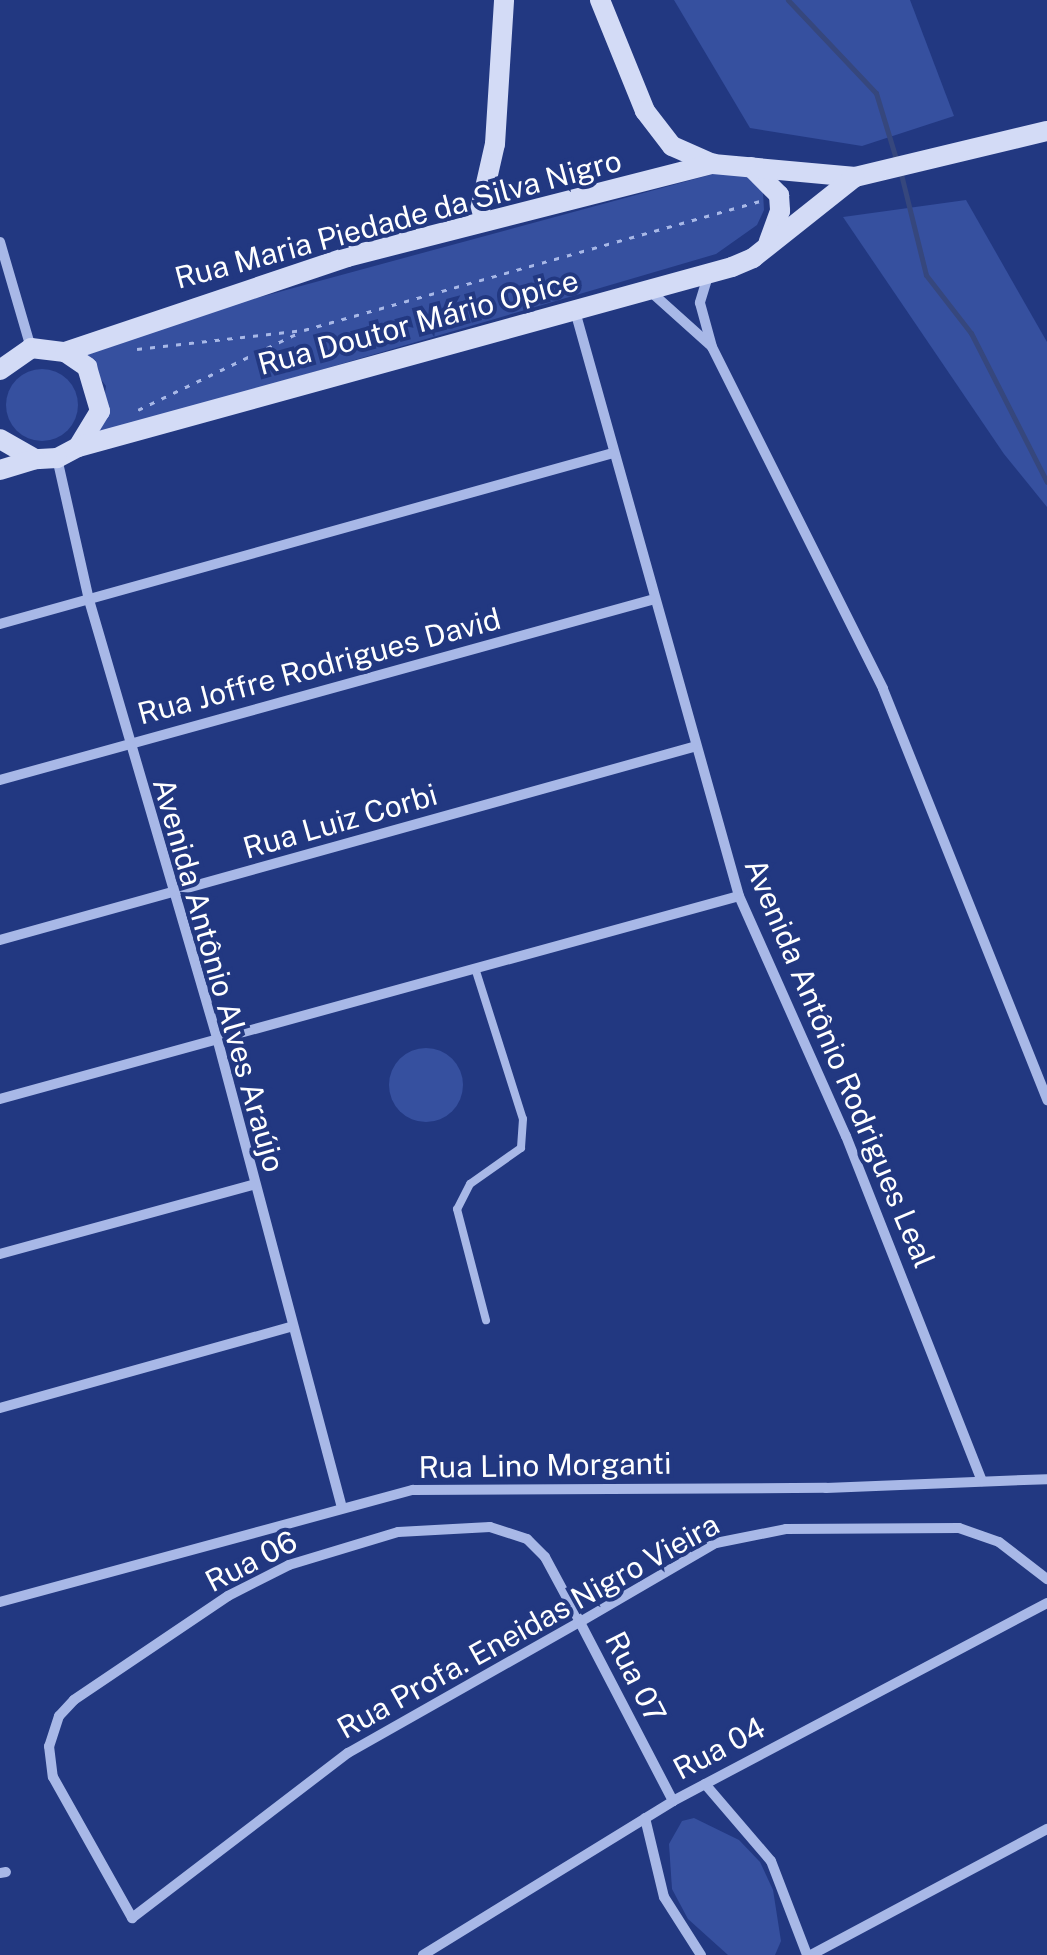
<!DOCTYPE html>
<meta charset="utf-8">
<style>
body{margin:0}
#map{position:relative;width:1047px;height:1955px;overflow:hidden;background:#223881;font-family:"Public Sans",sans-serif}
div>[style]{position:absolute}
[style*='--x']{left:calc(var(--x)*1px);top:calc(var(--y)*1px);width:calc(var(--w)*1px);rotate:calc(var(--a)*1deg)}
.green>*{inset:0;background:#36509f}
.round{border-radius:50%}
.stream>*{height:5px;margin:-2.5px;padding:0 2.5px;transform-origin:2.5px;border-radius:2.5px;background:#36477d}
.path>*{height:2.5px;margin-top:-1.25px;transform-origin:0;background:repeating-linear-gradient(90deg,#a8b8e7 0 5px,transparent 0 13px)}
.lane>*{height:8px;margin:-4px;padding:0 4px;transform-origin:4px;border-radius:4px;background:#a8b8e7}
.street>*{height:10px;margin:-5px;padding:0 5px;transform-origin:5px;border-radius:5px;background:#a8b8e7}
.secondary>*{height:20px;margin:-10px;padding:0 10px;transform-origin:10px;border-radius:10px;background:#d3dbf6}
span{translate:-50% -50%;white-space:nowrap;text-align:center;line-height:1.15;-webkit-text-stroke:8px #223881;paint-order:stroke}
.street-label{font-size:30px;color:#fff}
</style>
<div id="map">
<div class="green">
<i style="clip-path:polygon(674px 0,910px 0,954px 116px,862px 146px,750px 128px)"></i>
<i style="clip-path:polygon(728px 170px,750px 175px,763px 193px,764px 210px,757px 225px,716px 254px,99px 435px,106px 386px,76px 347px)"></i>
<i style="clip-path:polygon(966px 200px,1047px 342px,1047px 507px,1004px 454px,843px 217px)"></i>
<i class="round" style="left:6px;top:369px;width:72px;height:72px"></i>
<i class="round" style="left:389px;top:1048px;width:74px;height:74px"></i>
<i style="clip-path:polygon(694px 1818px,739px 1840px,760px 1862px,773px 1890px,781px 1941px,775px 1955px,728px 1955px,688px 1919px,672px 1889px,669px 1844px,682px 1821px)"></i>
</div>
<div class="stream">
<i style="--x:788;--y:0;--w:128;--a:46.6"></i>
<i style="--x:876;--y:93;--w:69;--a:73.1"></i>
<i style="--x:901;--y:174;--w:104;--a:76.1"></i>
<i style="--x:926;--y:275;--w:73;--a:52.2"></i>
<i style="--x:971;--y:333;--w:167;--a:63"></i>
</div>
<div class="path">
<i style="--x:137;--y:349;--w:168;--a:-6.5"></i>
<i style="--x:304;--y:330;--w:473;--a:-15.8"></i>
<i style="--x:138;--y:410;--w:178;--a:-25.7"></i>
</div>
<div class="lane">
<i style="--x:475;--y:968;--w:158;--a:72.4"></i>
<i style="--x:523;--y:1119;--w:29;--a:94"></i>
<i style="--x:521;--y:1148;--w:62;--a:144.8"></i>
<i style="--x:470;--y:1184;--w:28;--a:117"></i>
<i style="--x:457;--y:1209;--w:115;--a:75.4"></i>
</div>
<div class="street">
<i style="--x:0;--y:242;--w:110;--a:73.7"></i>
<i style="--x:708;--y:276;--w:28;--a:107"></i>
<i style="--x:700;--y:303;--w:46;--a:74.7"></i>
<i style="--x:712;--y:347;--w:382;--a:63.4"></i>
<i style="--x:883;--y:689;--w:443;--a:68.2"></i>
<i style="--x:651;--y:292;--w:79;--a:41.9"></i>
<i style="--x:575;--y:311;--w:608;--a:74.34"></i>
<i style="--x:739;--y:896;--w:263;--a:66"></i>
<i style="--x:846;--y:1136;--w:371;--a:68.5"></i>
<i style="--x:57;--y:458;--w:146;--a:77.3"></i>
<i style="--x:89;--y:600;--w:456;--a:73.7"></i>
<i style="--x:217;--y:1038;--w:483;--a:75.1"></i>
<i style="--x:0;--y:624;--w:636;--a:-15.59"></i>
<i style="--x:0;--y:780;--w:675;--a:-15.46"></i>
<i style="--x:0;--y:940;--w:719;--a:-15.56"></i>
<i style="--x:0;--y:1099;--w:766;--a:-15.36"></i>
<i style="--x:0;--y:1254;--w:261;--a:-15.3"></i>
<i style="--x:0;--y:1408;--w:302;--a:-15.6"></i>
<i style="--x:0;--y:1602;--w:428;--a:-15.2"></i>
<i style="--x:413;--y:1490;--w:413;--a:-0.3"></i>
<i style="--x:826;--y:1488;--w:221;--a:-2.3"></i>
<i style="--x:705;--y:1784;--w:101;--a:49.4"></i>
<i style="--x:771;--y:1861;--w:101;--a:69"></i>
<i style="--x:673;--y:1801;--w:202;--a:-117.5"></i>
<i style="--x:580;--y:1622;--w:74;--a:-118.3"></i>
<i style="--x:545;--y:1557;--w:25;--a:-135"></i>
<i style="--x:527;--y:1539;--w:39;--a:-162"></i>
<i style="--x:490;--y:1527;--w:92;--a:176.9"></i>
<i style="--x:398;--y:1532;--w:114;--a:163.2"></i>
<i style="--x:289;--y:1565;--w:68;--a:153.1"></i>
<i style="--x:228;--y:1596;--w:186;--a:146"></i>
<i style="--x:74;--y:1700;--w:22;--a:133"></i>
<i style="--x:59;--y:1716;--w:32;--a:108"></i>
<i style="--x:49;--y:1746;--w:31;--a:83"></i>
<i style="--x:53;--y:1777;--w:162;--a:60.7"></i>
<i style="--x:132;--y:1918;--w:272;--a:-37.4"></i>
<i style="--x:348;--y:1753;--w:266;--a:-29.5"></i>
<i style="--x:580;--y:1622;--w:157;--a:-30.2"></i>
<i style="--x:716;--y:1543;--w:71;--a:-11.3"></i>
<i style="--x:786;--y:1529;--w:173;--a:-0.3"></i>
<i style="--x:959;--y:1528;--w:42;--a:19.3"></i>
<i style="--x:999;--y:1542;--w:61;--a:37.6"></i>
<i style="--x:645;--y:1818;--w:81;--a:76.5"></i>
<i style="--x:664;--y:1897;--w:69;--a:57.5"></i>
<i style="--x:0;--y:1873;--w:6;--a:-9"></i>
<i style="--x:423;--y:1955;--w:294;--a:-31.6"></i>
<i style="--x:673;--y:1801;--w:423;--a:-27.9"></i>
<i style="--x:811;--y:1955;--w:268;--a:-28.1"></i>
</div>
<div class="secondary">
<i style="--x:600;--y:0;--w:120;--a:67.9"></i>
<i style="--x:645;--y:111;--w:44;--a:52.4"></i>
<i style="--x:672;--y:146;--w:45;--a:23.7"></i>
<i style="--x:751;--y:167;--w:40;--a:45"></i>
<i style="--x:779;--y:195;--w:16;--a:86"></i>
<i style="--x:780;--y:211;--w:33;--a:110"></i>
<i style="--x:477;--y:223;--w:81;--a:-77.2"></i>
<i style="--x:495;--y:144;--w:144;--a:-86.4"></i>
<i style="--x:65;--y:352;--w:298;--a:-18.6"></i>
<i style="--x:347;--y:257;--w:378;--a:-14.3"></i>
<i style="--x:713;--y:164;--w:143;--a:5.2"></i>
<i style="--x:855;--y:177;--w:197;--a:-13.5"></i>
<i style="--x:0;--y:370;--w:38;--a:-35"></i>
<i style="--x:31;--y:348;--w:34;--a:7"></i>
<i style="--x:65;--y:352;--w:27;--a:34"></i>
<i style="--x:87;--y:367;--w:46;--a:73.5"></i>
<i style="--x:100;--y:411;--w:42;--a:121.4"></i>
<i style="--x:78;--y:447;--w:24;--a:152"></i>
<i style="--x:57;--y:458;--w:22;--a:177"></i>
<i style="--x:35;--y:459;--w:40;--a:-150.3"></i>
<i style="--x:78;--y:447;--w:678;--a:-15.39"></i>
<i style="--x:732;--y:267;--w:23;--a:-23"></i>
<i style="--x:753;--y:258;--w:130;--a:-38.5"></i>
<i style="--x:0;--y:470;--w:37;--a:-17"></i>
</div>
<div class="street-label">
<span style="left:398px;top:219px;rotate:-15deg">Rua Maria Piedade da Silva Nigro</span>
<span style="left:418px;top:322px;rotate:-15deg">Rua Doutor Mário Opice</span>
<span style="left:319px;top:666px;rotate:-15deg">Rua Joffre Rodrigues David</span>
<span style="left:340px;top:821px;rotate:-16deg">Rua Luiz Corbi</span>
<span style="left:219px;top:975px;rotate:74deg">Avenida Antônio Alves Araújo</span>
<span style="left:840px;top:1063px;rotate:67deg">Avenida Antônio Rodrigues Leal</span>
<span style="left:545px;top:1465px;rotate:-1deg">Rua Lino Morganti</span>
<span style="left:251px;top:1561px;rotate:-27deg">Rua 06</span>
<span style="left:528px;top:1626px;rotate:-29deg">Rua Profa. Eneidas Nigro Vieira</span>
<span style="left:636px;top:1677px;rotate:63deg">Rua 07</span>
<span style="left:719px;top:1748px;rotate:-28deg">Rua 04</span>
</div>
</div>
